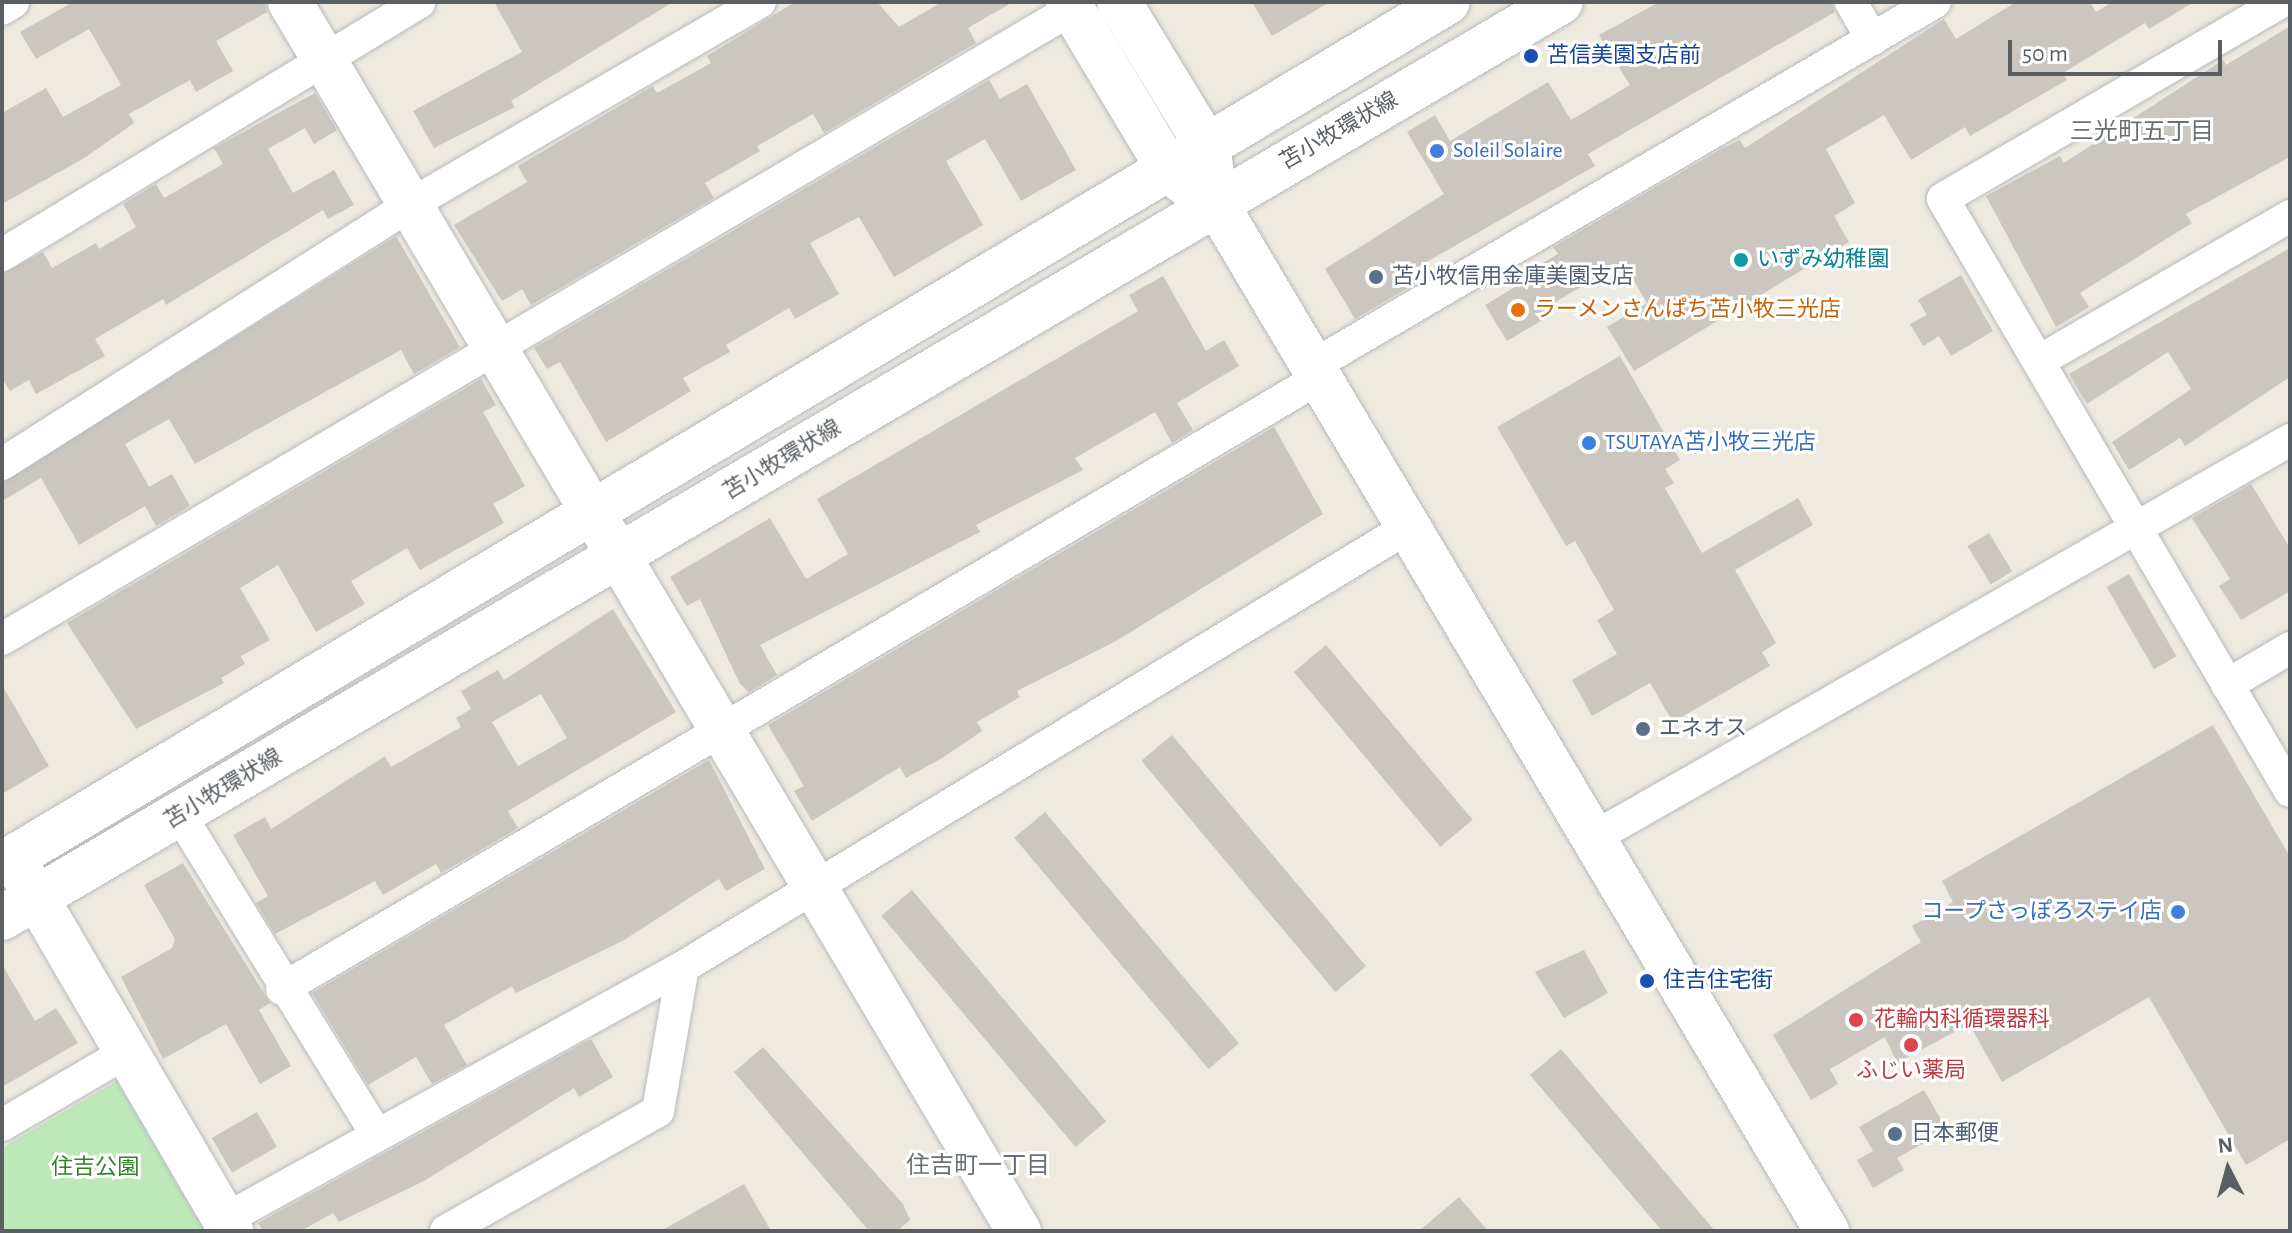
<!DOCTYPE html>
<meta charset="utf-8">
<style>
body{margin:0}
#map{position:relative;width:2292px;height:1233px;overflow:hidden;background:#eeeae0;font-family:"Alegreya Sans","Noto Sans JP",sans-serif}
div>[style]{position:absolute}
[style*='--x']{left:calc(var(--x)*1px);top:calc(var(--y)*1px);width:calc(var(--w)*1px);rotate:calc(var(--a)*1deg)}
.green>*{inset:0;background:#bee8ba}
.building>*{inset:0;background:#cbc7c0;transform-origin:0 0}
.roads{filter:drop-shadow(0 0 2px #b6babf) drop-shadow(0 0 2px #b6babf)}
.street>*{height:32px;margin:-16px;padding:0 16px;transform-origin:16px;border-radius:16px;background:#fff}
.secondary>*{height:44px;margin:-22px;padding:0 22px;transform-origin:22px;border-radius:22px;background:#fff}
.dots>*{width:22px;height:22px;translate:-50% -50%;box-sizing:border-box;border:4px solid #fff;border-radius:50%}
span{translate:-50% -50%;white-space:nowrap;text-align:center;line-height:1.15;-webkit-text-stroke:6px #fff;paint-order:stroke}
.transit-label{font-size:22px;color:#164399}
.left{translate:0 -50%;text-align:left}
.street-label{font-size:22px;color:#595f63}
.shop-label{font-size:22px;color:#366cbe}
.right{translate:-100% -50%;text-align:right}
.culture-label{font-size:22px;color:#0d838f}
.service-label{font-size:22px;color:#4e5e75}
.food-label{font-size:22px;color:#c56008}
.health-label{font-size:22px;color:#be3a42}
.park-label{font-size:22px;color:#30822b}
.neighbourhood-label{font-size:24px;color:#6a7175}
.frame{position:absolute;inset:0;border:4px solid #595f63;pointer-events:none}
.north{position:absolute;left:2188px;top:1129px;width:80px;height:80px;-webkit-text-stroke:6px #fff;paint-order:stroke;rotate:354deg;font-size:22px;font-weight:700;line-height:32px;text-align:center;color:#595f63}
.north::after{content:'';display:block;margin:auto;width:28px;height:36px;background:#595f63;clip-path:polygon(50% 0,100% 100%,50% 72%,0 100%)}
.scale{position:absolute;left:2008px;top:40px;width:214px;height:36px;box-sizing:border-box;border:4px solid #595f63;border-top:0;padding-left:10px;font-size:24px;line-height:28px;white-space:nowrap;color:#595f63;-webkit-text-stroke:6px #fff;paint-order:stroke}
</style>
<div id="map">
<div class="green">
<i style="clip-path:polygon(117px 1081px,205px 1231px,2px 1231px,2px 1148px)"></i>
</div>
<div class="building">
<i style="clip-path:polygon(73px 2px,265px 2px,267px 12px,216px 41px,233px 71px,196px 92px,190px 80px,129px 114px,134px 123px,86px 157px,2px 204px,2px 113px,46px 88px,63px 117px,121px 85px,89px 29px,36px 59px,20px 32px)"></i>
<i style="clip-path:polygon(494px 2px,673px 2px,511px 101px,515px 107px,434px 148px,413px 111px,522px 52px)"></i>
<i style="clip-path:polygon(795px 2px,877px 2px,899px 27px,942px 2px,1013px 2px,968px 28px,976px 43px,824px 133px,813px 114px,757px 146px,760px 151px,705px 183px,714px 198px,531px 305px,522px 289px,502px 301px,454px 225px,527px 182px,518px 166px,653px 86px,657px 93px,711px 63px,707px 56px)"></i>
<i style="clip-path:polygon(1252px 2px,1330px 2px,1272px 36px)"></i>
<i style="clip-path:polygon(1659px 2px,1832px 2px,1835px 12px,1588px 154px,1595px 166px,1416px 268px,1423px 279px,1355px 319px,1325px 269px,1444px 194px,1407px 132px,1435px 115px,1450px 141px,1548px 82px,1571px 120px,1630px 85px,1599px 35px)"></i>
<i style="clip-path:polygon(2016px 2px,2090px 2px,2096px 12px,2112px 2px,2194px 2px,2149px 29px,2145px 23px,2063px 73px,2067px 80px,1970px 136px,1965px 127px,1911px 160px,1884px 115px,1826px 149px,1855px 203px,1834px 216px,1849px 242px,1634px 371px,1607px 327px,1647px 303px,1623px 262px,1547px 307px,1551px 315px,1507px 341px,1485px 305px,1542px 271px,1538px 266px,1558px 254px,1553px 247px,1721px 149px,1740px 140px,1745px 148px,1944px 19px,1956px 39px)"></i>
<i style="clip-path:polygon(2290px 26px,2290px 157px,2186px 214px,2192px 223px,2080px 293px,2089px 307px,2056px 327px,1986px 196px,2060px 156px,2064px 163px,2223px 60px,2226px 65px)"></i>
<i style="clip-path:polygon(989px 80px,1000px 99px,1027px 84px,1076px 170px,1021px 201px,985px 139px,946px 161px,983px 225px,894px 277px,859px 217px,810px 243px,839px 294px,795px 319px,789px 308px,726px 345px,730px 352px,683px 378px,691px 391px,606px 442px,560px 362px,547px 369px,534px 348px)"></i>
<i style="clip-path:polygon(315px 93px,337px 130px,314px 144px,305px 128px,268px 149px,293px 193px,334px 170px,354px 205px,328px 219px,323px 210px,166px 305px,163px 299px,95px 339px,105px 356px,36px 394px,29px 380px,10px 391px,2px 378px,2px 274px,43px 252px,52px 268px,96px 243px,99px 249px,136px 227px,123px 204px,156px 184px,164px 198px,223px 164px,214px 148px)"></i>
<i style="clip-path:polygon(396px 236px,460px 347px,414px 374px,401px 350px,195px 464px,169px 419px,125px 444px,149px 487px,172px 474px,190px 506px,156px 526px,145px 506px,79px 545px,41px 478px,2px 501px,2px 483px)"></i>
<i style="clip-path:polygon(2290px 248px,2290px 377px,2185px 446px,2180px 438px,2129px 470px,2112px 442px,2191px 389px,2168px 352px,2087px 404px,2069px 374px)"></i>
<i style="clip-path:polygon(1961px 275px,1993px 331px,1951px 356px,1939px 336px,1923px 346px,1910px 324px,1927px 315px,1918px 300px)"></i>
<i style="clip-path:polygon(1163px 276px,1206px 351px,1224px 340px,1239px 366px,1177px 403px,1193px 430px,1172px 443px,1155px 412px,1075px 458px,1083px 470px,976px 525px,980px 532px,760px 645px,777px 675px,749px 692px,740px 684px,700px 599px,687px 606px,670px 577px,770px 518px,806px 579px,848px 554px,817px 499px,1138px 311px,1129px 295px)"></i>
<i style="clip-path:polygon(1620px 356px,1680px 460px,1665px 469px,1674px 483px,1665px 488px,1702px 553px,1798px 498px,1813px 525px,1735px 570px,1776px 643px,1762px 652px,1770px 666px,1673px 722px,1650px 683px,1592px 716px,1572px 680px,1617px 654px,1597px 620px,1614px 610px,1575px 541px,1566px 546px,1497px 427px)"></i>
<i style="clip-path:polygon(481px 379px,496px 405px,483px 412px,525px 486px,493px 504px,504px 523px,420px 570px,407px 548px,351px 581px,365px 604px,316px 632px,278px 565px,240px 588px,270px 640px,241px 656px,245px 664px,221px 678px,224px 683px,136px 729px,67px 623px)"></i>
<i style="clip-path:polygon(1274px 427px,1323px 514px,1116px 641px,1017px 691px,1020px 697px,977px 722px,982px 731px,942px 758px,906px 778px,900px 767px,812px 821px,794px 791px,804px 786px,768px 725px)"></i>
<i style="clip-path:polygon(2251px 484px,2290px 548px,2290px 591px,2241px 620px,2219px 586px,2230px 579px,2192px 518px)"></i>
<i style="left:1989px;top:533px;width:45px;height:25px;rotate:59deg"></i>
<i style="left:2129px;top:574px;width:95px;height:26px;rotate:60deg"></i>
<i style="clip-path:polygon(evenodd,613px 609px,676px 712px,508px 811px,518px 828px,441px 873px,436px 864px,383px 895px,375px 881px,275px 934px,256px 903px,268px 896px,233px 835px,265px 817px,271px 829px,385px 756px,391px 767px,461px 727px,456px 718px,471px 709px,461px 691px,498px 670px,504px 680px,613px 609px,541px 694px,567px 738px,518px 766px,492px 722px,541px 694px)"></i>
<i style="left:1326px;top:645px;width:228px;height:42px;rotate:50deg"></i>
<i style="clip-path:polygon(2px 685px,49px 766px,2px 794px)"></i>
<i style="clip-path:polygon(2213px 725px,2290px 857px,2290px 1139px,2246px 1165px,2149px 997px,2002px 1082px,1969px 1024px,1897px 1063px,1885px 1037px,1830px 1069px,1838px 1084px,1811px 1100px,1773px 1035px,1921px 942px,1912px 926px,1953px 902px,1942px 881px)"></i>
<i style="left:1172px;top:735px;width:302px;height:40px;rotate:50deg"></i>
<i style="clip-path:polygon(709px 760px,765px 869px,726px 891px,719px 879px,624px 940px,516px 993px,512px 986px,444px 1025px,467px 1065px,432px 1084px,416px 1057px,368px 1085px,312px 993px)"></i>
<i style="left:1045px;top:812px;width:302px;height:40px;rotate:50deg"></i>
<i style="clip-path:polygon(183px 863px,270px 1003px,259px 1010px,291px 1066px,260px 1084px,226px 1024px,163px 1059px,121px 977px,172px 948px,175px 939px,144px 885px)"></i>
<i style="left:912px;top:890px;width:302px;height:40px;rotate:50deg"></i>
<i style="clip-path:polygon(1584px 950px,1608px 993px,1564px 1018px,1535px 972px)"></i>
<i style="clip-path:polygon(2px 964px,35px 1021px,56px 1008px,78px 1043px,2px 1087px)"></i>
<i style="clip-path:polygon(591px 1039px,613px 1077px,579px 1097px,574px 1088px,424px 1181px,339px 1222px,333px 1213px,301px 1231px,263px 1231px,258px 1223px)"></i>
<i style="clip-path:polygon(763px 1047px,903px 1204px,910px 1220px,897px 1231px,869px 1231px,734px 1072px)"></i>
<i style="clip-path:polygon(1561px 1049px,1715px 1231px,1662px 1231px,1530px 1075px)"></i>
<i style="clip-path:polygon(1924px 1090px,1947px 1130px,1897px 1158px,1904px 1170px,1873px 1188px,1857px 1160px,1873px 1151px,1859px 1127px)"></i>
<i style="left:257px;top:1112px;width:40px;height:52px;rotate:60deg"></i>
<i style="clip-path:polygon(744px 1184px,771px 1231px,661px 1231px)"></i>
<i style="clip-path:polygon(1459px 1197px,1488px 1231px,1419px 1231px)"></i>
</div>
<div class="roads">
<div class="street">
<i style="--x:1851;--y:2;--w:43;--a:60.4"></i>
<i style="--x:2281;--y:2;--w:391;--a:149.8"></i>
<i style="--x:1943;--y:199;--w:686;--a:59.62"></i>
<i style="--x:2;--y:9;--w:13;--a:-32"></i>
<i style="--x:2;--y:255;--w:488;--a:-31.2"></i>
<i style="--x:2039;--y:361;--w:290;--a:-30"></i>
<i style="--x:1314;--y:365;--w:719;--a:-30.31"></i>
<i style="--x:2;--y:464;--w:487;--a:-32.4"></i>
<i style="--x:413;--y:203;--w:401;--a:-30.1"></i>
<i style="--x:2;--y:639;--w:1242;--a:-30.49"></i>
<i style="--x:2227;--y:685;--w:73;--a:-30.4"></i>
<i style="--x:180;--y:815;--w:374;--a:58.4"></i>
<i style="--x:1593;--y:838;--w:803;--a:-29.73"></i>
<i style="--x:282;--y:989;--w:1206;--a:-30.5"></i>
<i style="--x:2;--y:1125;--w:145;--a:-30.3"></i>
<i style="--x:224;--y:1220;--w:524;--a:-28.86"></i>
<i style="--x:683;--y:967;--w:850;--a:-31.24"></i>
<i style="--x:446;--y:1231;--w:244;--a:-29.5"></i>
<i style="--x:658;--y:1111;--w:146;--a:-80.2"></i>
</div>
<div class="secondary">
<i style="--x:290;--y:2;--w:1429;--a:59.33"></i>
<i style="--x:1068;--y:2;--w:198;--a:59"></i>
<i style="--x:1170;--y:172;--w:27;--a:36"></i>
<i style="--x:1119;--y:2;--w:171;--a:58.6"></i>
<i style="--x:1208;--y:148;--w:58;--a:81"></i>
<i style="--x:1217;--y:205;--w:1194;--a:59.27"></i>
<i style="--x:2;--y:864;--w:1683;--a:-30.8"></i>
<i style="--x:22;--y:873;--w:415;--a:59.7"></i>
<i style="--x:2;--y:918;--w:1808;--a:-30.44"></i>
</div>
</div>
<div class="dots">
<i style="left:1531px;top:56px;background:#1a4fb4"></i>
<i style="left:1437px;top:151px;background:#3f7fe0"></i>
<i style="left:1741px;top:260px;background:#0f9aa8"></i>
<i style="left:1376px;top:277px;background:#5c6f8a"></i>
<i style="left:1518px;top:310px;background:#e8710a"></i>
<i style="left:1589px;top:443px;background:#3f7fe0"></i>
<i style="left:1643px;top:729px;background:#5c6f8a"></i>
<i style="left:2178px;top:912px;background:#3f7fe0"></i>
<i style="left:1647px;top:981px;background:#1a4fb4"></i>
<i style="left:1856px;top:1020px;background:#e0444e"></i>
<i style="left:1911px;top:1045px;background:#e0444e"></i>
<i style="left:1895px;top:1134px;background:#5c6f8a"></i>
</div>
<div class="transit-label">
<span class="left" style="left:1547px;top:56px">苫信美園支店前</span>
<span class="left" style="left:1663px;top:981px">住吉住宅街</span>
</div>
<div class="street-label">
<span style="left:1339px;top:131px;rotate:-30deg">苫小牧環状線</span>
<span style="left:782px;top:460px;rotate:-31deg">苫小牧環状線</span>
<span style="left:223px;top:789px;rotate:-31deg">苫小牧環状線</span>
</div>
<div class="shop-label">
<span class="left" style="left:1453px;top:151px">Soleil Solaire</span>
<span class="left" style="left:1605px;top:443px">TSUTAYA苫小牧三光店</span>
<span class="right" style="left:2162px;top:912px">コープさっぽろステイ店</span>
</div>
<div class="culture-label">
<span class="left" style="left:1757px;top:260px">いずみ幼稚園</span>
</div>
<div class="service-label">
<span class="left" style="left:1392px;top:277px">苫小牧信用金庫美園支店</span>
<span class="left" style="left:1659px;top:729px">エネオス</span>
<span class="left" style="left:1911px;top:1134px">日本郵便</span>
</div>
<div class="food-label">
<span class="left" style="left:1534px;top:310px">ラーメンさんぱち苫小牧三光店</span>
</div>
<div class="health-label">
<span class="left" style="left:1874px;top:1020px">花輪内科循環器科</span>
<span style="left:1911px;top:1071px">ふじい薬局</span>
</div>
<div class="park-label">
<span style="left:95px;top:1168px">住吉公園</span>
</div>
<div class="neighbourhood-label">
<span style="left:2142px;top:133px">三光町五丁目</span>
<span style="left:978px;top:1167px">住吉町一丁目</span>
</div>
<div class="frame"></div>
<div class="north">N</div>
<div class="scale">50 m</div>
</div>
